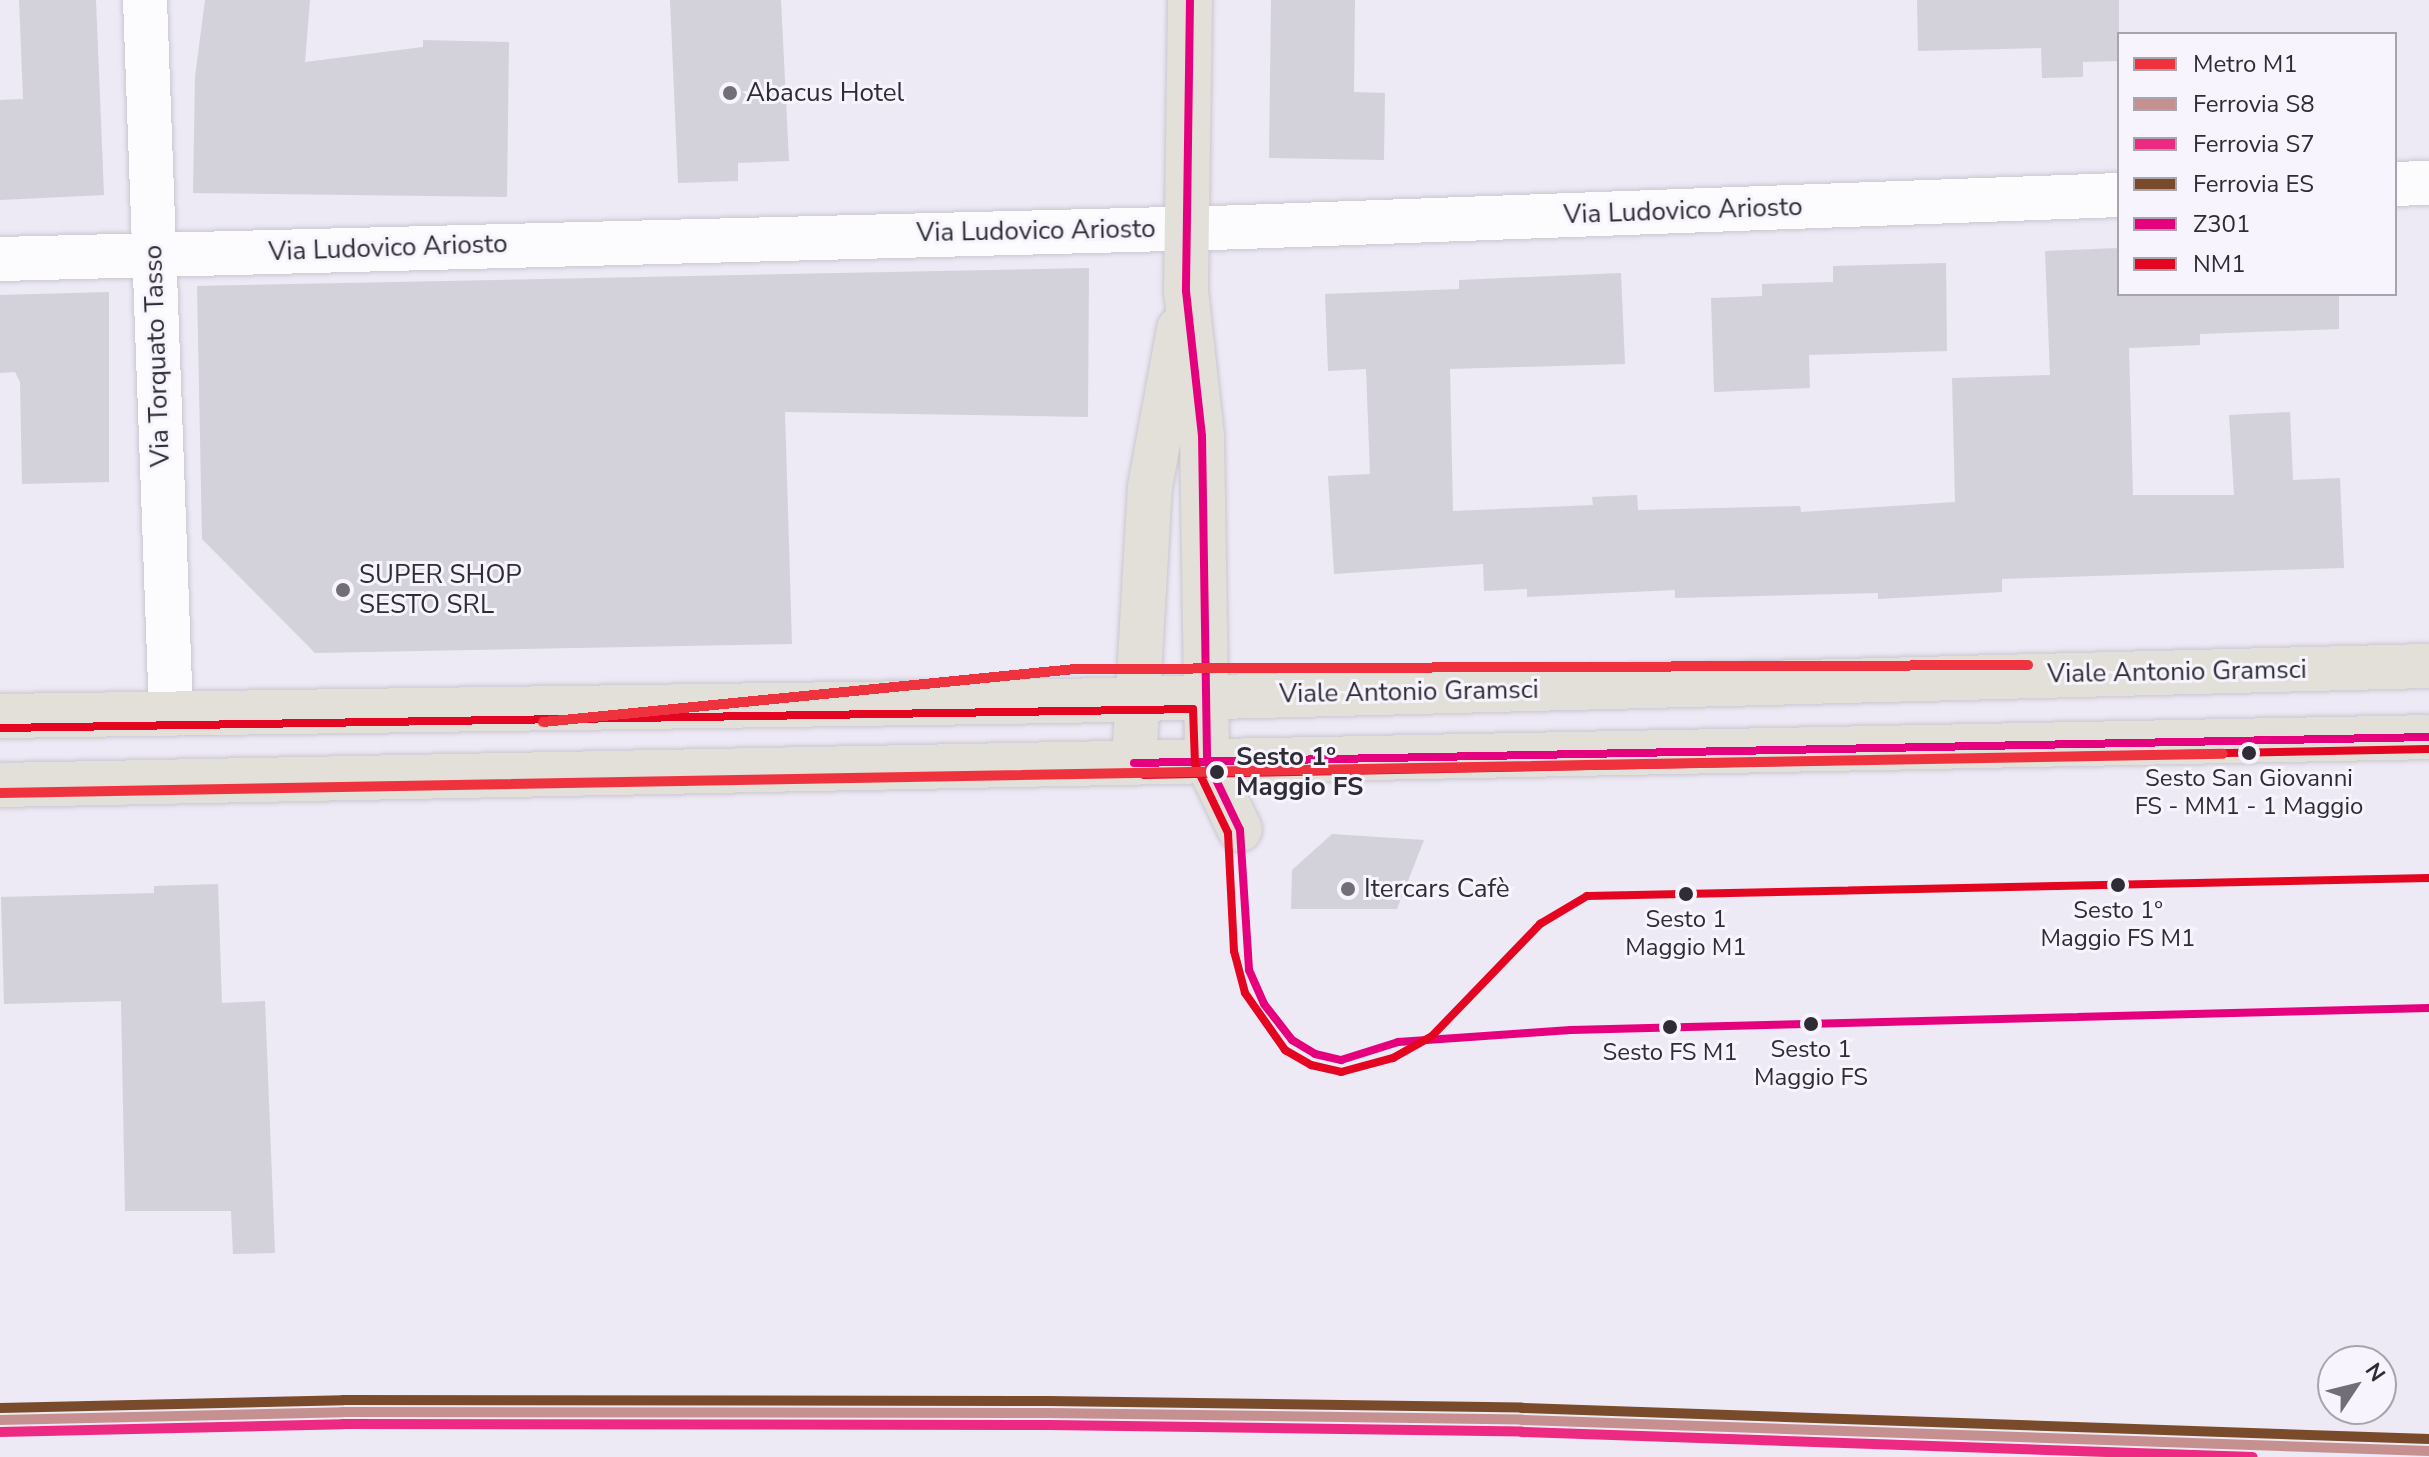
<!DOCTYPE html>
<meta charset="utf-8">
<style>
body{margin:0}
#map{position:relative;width:2429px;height:1457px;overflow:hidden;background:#ede9f5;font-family:"Nunito Sans",sans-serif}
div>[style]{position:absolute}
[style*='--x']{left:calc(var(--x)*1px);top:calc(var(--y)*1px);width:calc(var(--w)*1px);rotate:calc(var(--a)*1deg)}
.building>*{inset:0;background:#d3d1da}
.roads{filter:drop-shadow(0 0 2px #c9c6cf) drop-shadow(0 0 2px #c9c6cf)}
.minor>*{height:44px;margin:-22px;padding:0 22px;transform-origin:22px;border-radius:22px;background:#fcfcfe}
.major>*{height:44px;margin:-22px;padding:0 22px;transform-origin:22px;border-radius:22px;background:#e2e0d9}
.bus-1>*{height:8px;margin:-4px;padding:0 4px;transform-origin:4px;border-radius:4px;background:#e5007d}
.bus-2>*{height:8px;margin:-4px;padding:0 4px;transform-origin:4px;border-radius:4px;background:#e40520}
.rail-1>*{height:10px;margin:-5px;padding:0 5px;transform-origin:5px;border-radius:5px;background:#c69091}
.rail-2>*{height:10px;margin:-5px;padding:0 5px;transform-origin:5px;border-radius:5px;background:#ed2a81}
.rail-3>*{height:10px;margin:-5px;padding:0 5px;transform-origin:5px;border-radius:5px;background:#7a4b2a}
.metro-1>*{height:10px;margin:-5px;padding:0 5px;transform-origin:5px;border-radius:5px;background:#ee333e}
.dots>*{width:22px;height:22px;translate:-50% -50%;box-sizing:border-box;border:4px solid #f7f4fd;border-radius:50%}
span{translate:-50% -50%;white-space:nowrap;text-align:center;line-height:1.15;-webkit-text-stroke:6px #f7f4fd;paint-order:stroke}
.bus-label{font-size:24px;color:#2e2c34}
.poi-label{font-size:26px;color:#2e2c34}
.left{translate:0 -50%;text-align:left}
.street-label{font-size:26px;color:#2e2c34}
.stop-label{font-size:26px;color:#2e2c34;font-weight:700}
.legend{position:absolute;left:2117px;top:32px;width:280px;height:264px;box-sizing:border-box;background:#f7f4fd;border:2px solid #a7a4ad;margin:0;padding:10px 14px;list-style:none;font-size:24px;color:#2e2c34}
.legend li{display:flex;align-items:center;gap:16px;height:40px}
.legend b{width:40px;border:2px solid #a7a4ad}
.north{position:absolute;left:2317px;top:1345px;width:80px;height:80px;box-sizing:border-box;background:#f7f4fd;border:2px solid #a7a4ad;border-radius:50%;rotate:55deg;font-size:22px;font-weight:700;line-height:32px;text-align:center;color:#2e2c34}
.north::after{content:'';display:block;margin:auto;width:28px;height:36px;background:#716e78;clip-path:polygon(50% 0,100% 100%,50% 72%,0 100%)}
</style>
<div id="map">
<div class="building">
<i style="clip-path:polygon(19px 0,96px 0,104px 195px,0 200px,0 100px,23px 99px)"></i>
<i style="clip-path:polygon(205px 0,310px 0,305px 62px,423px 47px,423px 40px,509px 42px,507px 197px,193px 193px,195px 77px)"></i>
<i style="clip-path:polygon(670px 0,781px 0,789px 161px,738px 163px,738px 181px,678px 183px)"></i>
<i style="clip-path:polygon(1271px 0,1355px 0,1354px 92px,1385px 93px,1384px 160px,1269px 158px)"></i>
<i style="clip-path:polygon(1917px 0,2119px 0,2119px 61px,2083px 62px,2083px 77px,2042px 78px,2041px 48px,1918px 51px)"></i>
<i style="clip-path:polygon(2119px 248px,2119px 294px,2339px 294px,2339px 329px,2200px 334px,2200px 345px,2129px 348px,2133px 495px,2234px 495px,2229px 415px,2290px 412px,2293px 480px,2340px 478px,2344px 568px,2002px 579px,2002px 592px,1878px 599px,1878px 593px,1675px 598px,1675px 590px,1527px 597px,1527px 589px,1484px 591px,1483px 564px,1334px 574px,1328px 476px,1370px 474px,1366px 369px,1328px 371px,1325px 294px,1459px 289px,1459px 280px,1621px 273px,1625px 364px,1450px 369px,1453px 511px,1593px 505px,1592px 497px,1637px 495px,1638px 510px,1800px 506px,1801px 512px,1955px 502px,1952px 378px,2050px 375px,2045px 251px)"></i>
<i style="clip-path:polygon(1946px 263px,1947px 351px,1809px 355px,1810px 388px,1714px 392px,1711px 298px,1762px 296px,1762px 284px,1833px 282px,1833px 266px)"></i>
<i style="clip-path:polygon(1089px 268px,1088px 417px,785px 412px,792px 644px,315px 653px,202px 539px,197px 286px)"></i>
<i style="clip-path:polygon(109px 292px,109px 482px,22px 484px,20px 382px,15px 372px,0 373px,0 295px)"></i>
<i style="clip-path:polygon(1332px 834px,1424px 840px,1397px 909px,1291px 909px,1292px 870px)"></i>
<i style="clip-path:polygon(218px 884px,222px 1003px,265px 1001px,275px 1253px,233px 1254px,231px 1211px,125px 1211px,121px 1001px,4px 1004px,1px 897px,154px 893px,154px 886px)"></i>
</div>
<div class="roads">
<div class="minor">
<i style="--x:145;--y:0;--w:712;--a:87.91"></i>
<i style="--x:2395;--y:184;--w:34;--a:-2"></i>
<i style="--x:0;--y:259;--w:1243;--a:-1.47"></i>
<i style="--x:1243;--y:227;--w:877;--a:-2.09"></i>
</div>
<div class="major">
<i style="--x:1190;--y:0;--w:291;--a:90.8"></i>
<i style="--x:1186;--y:291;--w:146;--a:83.7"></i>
<i style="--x:1202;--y:436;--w:325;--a:89.1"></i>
<i style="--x:1207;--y:761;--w:76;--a:64.4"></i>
<i style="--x:0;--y:716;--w:1063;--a:-0.81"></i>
<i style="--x:1063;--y:701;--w:1366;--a:-1.47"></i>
<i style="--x:1134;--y:763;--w:276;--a:-86.7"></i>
<i style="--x:1150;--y:487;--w:161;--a:-79.6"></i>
<i style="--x:0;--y:785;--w:2429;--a:-1.13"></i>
</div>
</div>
<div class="bus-1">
<i style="--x:1190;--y:0;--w:291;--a:90.8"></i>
<i style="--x:1186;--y:291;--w:146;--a:83.7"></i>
<i style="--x:1202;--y:436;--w:325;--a:89.1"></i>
<i style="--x:1207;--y:761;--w:76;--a:64.4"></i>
<i style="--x:1240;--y:830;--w:140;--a:86.3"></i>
<i style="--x:1249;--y:970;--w:37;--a:66"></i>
<i style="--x:1264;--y:1004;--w:46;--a:52.1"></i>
<i style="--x:1292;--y:1040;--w:27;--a:31"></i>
<i style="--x:1315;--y:1054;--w:27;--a:13"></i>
<i style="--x:1341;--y:1060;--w:60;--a:-17.5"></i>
<i style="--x:1398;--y:1042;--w:173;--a:-4"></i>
<i style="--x:1571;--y:1030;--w:858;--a:-1.47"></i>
<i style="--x:1134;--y:763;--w:1295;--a:-1.15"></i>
</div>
<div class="bus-2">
<i style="--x:0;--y:728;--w:1193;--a:-0.91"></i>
<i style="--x:1193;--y:709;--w:55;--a:87.9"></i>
<i style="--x:1195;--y:764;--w:76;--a:64.4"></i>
<i style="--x:1228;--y:833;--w:118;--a:87.1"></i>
<i style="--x:1234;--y:951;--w:43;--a:75.3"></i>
<i style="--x:1245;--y:993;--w:70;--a:54.9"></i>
<i style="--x:1285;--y:1050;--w:30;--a:30"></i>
<i style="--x:1311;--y:1065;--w:31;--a:13"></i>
<i style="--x:1341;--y:1072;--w:54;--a:-15.1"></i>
<i style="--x:1393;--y:1058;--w:45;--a:-29.4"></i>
<i style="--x:1432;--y:1036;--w:156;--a:-46"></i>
<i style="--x:1540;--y:924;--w:55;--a:-30.8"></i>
<i style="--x:1587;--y:896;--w:842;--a:-1.22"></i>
<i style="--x:1144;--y:775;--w:1285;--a:-1.16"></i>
</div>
<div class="rail-1">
<i style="--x:0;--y:1420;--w:343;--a:-1.3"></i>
<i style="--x:343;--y:1412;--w:706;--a:0.08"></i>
<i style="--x:1049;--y:1413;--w:473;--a:0.8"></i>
<i style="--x:1522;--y:1420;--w:908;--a:1.96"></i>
</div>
<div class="rail-2">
<i style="--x:0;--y:1432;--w:343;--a:-1.3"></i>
<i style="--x:343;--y:1424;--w:706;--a:0.08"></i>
<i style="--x:1049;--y:1425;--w:473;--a:0.8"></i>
<i style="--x:1522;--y:1432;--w:731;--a:1.96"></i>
</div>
<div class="rail-3">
<i style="--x:0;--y:1408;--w:343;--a:-1.3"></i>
<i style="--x:343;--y:1400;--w:706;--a:0.08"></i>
<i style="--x:1049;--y:1401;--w:473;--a:0.8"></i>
<i style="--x:1522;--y:1408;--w:908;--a:1.96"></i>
</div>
<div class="metro-1">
<i style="--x:543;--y:722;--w:535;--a:-5.69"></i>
<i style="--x:1075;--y:669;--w:953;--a:-0.24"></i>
<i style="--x:0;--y:793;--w:2223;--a:-1.01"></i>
</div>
<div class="dots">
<i style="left:730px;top:93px;background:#716e78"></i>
<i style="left:343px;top:590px;background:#716e78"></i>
<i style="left:2249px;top:753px;background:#2e2c34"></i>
<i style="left:1217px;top:772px;background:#2e2c34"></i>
<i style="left:2118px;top:885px;background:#2e2c34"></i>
<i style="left:1348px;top:889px;background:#716e78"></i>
<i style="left:1686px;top:894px;background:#2e2c34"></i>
<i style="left:1811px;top:1024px;background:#2e2c34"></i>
<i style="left:1670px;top:1027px;background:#2e2c34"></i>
</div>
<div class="bus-label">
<span style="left:2249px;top:793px">Sesto San Giovanni<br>FS - MM1 - 1 Maggio</span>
<span style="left:2118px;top:925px">Sesto 1º<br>Maggio FS M1</span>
<span style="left:1686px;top:934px">Sesto 1<br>Maggio M1</span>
<span style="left:1811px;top:1064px">Sesto 1<br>Maggio FS</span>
<span style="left:1670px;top:1053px">Sesto FS M1</span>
</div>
<div class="poi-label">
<span class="left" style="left:746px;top:93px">Abacus Hotel</span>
<span class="left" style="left:359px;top:590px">SUPER SHOP<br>SESTO SRL</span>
<span class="left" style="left:1364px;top:889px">Itercars Cafè</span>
</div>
<div class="street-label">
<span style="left:1683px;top:211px;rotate:-2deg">Via Ludovico Ariosto</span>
<span style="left:1036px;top:231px;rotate:-1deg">Via Ludovico Ariosto</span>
<span style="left:388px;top:248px;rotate:-2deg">Via Ludovico Ariosto</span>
<span style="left:157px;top:356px;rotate:-92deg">Via Torquato Tasso</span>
<span style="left:2177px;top:672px;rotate:-1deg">Viale Antonio Gramsci</span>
<span style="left:1409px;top:692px;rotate:-1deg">Viale Antonio Gramsci</span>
</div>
<div class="stop-label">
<span class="left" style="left:1236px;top:772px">Sesto 1º<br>Maggio FS</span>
</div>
<ul class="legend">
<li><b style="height:10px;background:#ee333e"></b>Metro M1</li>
<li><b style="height:10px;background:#c69091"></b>Ferrovia S8</li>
<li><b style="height:10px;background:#ed2a81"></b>Ferrovia S7</li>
<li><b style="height:10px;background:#7a4b2a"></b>Ferrovia ES</li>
<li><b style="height:10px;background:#e5007d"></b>Z301</li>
<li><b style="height:10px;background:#e40520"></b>NM1</li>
</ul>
<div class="north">N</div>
</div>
